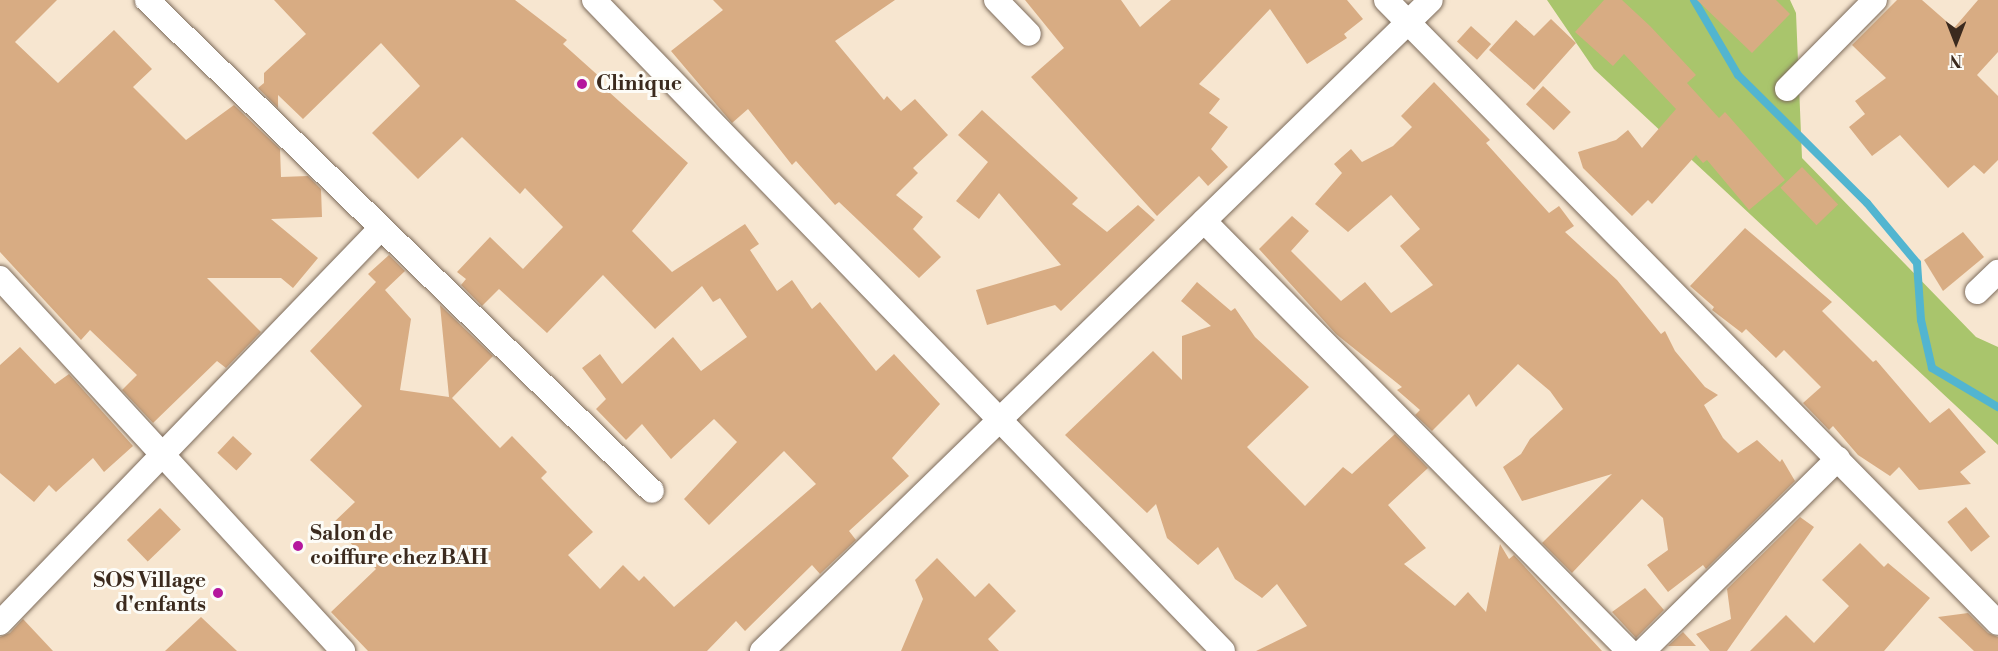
<!DOCTYPE html>
<style>
body{margin:0}
#map{position:relative;width:1998px;height:651px;overflow:hidden;background:#f7e6d0;font-family:"Libre Bodoni",serif}
div>[style]{position:absolute}
[style*='--x']{left:calc(var(--x)*1px);top:calc(var(--y)*1px);width:calc(var(--w)*1px);rotate:calc(var(--a)*1deg)}
.green>*{inset:0;background:#a9c56c}
.stream>*{height:8px;margin:-4px;padding:0 4px;transform-origin:4px;border-radius:4px;background:#52b5d0}
.building>*{inset:0;background:#d8ac83;transform-origin:0 0}
.roads{filter:drop-shadow(0 0 2px #7d6c5c) drop-shadow(0 0 2px #7d6c5c)}
.minor>*{height:24px;margin:-12px;padding:0 12px;transform-origin:12px;border-radius:12px;background:#fff}
.dots>*{width:16px;height:16px;translate:-50% -50%;box-sizing:border-box;border:3px solid #fdfcf7;border-radius:50%}
span{translate:-50% -50%;white-space:nowrap;text-align:center;line-height:1.15;-webkit-text-stroke:6px #fdfcf7;paint-order:stroke}
.poi-label{font-size:21px;color:#3b2a1e;font-weight:700}
.left{translate:0 -50%;text-align:left}
.right{translate:-100% -50%;text-align:right}
.north{position:absolute;left:1926px;top:12px;width:60px;height:60px;-webkit-text-stroke:4px #fdfcf7;paint-order:stroke;rotate:180deg;font-size:16px;font-weight:700;line-height:24px;text-align:center;color:#3b2a1e}
.north::after{content:'';display:block;margin:auto;width:21px;height:27px;background:#3b2a1e;clip-path:polygon(50% 0,100% 100%,50% 72%,0 100%)}
</style>
<div id="map">
<div class="green">
<i style="clip-path:polygon(1547px 0,1790px 0,1796px 13px,1802px 158px,1976px 337px,1998px 347px,1998px 445px,1594px 69px)"></i>
</div>
<div class="stream">
<i style="--x:1694;--y:0;--w:87;--a:59.6"></i>
<i style="--x:1738;--y:75;--w:182;--a:44.8"></i>
<i style="--x:1867;--y:203;--w:78;--a:50.2"></i>
<i style="--x:1917;--y:263;--w:57;--a:86"></i>
<i style="--x:1921;--y:320;--w:49;--a:77.1"></i>
<i style="--x:1932;--y:368;--w:77;--a:30.6"></i>
</div>
<div class="building">
<i style="clip-path:polygon(0 0,57px 0,15px 42px,58px 83px,114px 30px,152px 69px,133px 87px,186px 140px,234px 105px,280px 149px,281px 177px,308px 176px,321px 189px,322px 217px,271px 219px,318px 258px,293px 288px,281px 278px,207px 278px,261px 332px,226px 368px,217px 361px,153px 423px,122px 390px,137px 375px,90px 330px,81px 340px,0 252px)"></i>
<i style="clip-path:polygon(274px 0,515px 0,567px 40px,563px 44px,602px 79px,599px 83px,688px 163px,632px 231px,672px 272px,745px 224px,759px 244px,750px 250px,777px 291px,792px 280px,812px 309px,820px 302px,876px 371px,894px 354px,940px 404px,892px 458px,909px 476px,849px 531px,856px 540px,820px 574px,812px 565px,745px 631px,736px 621px,707px 651px,368px 651px,331px 612px,376px 569px,332px 524px,355px 502px,310px 460px,362px 406px,310px 351px,376px 282px,368px 274px,389px 255px,405px 271px,385px 290px,411px 319px,400px 390px,449px 397px,440px 305px,493px 356px,452px 398px,500px 448px,512px 436px,547px 472px,541px 478px,593px 532px,568px 555px,600px 589px,623px 565px,639px 581px,644px 576px,674px 607px,816px 484px,784px 451px,709px 525px,684px 499px,737px 442px,714px 419px,671px 459px,642px 424px,626px 440px,596px 409px,606px 399px,582px 368px,600px 354px,622px 384px,673px 337px,701px 371px,747px 337px,720px 298px,713px 302px,702px 286px,655px 329px,603px 275px,547px 333px,499px 289px,482px 306px,461px 285px,466px 279px,457px 272px,490px 237px,523px 269px,563px 227px,525px 188px,520px 194px,462px 137px,418px 179px,372px 133px,420px 86px,381px 43px,303px 119px,278px 95px,278px 108px,258px 88px,264px 83px,264px 73px,306px 34px)"></i>
<i style="clip-path:polygon(713px 0,895px 0,835px 41px,884px 100px,887px 96px,901px 111px,915px 99px,948px 135px,913px 168px,918px 173px,896px 195px,923px 217px,913px 229px,941px 257px,919px 278px,839px 202px,835px 205px,796px 161px,792px 165px,748px 109px,732px 123px,671px 51px,723px 10px)"></i>
<i style="clip-path:polygon(1025px 0,1121px 0,1140px 27px,1171px 0,1347px 0,1363px 19px,1344px 34px,1347px 38px,1307px 64px,1270px 9px,1199px 84px,1220px 99px,1209px 113px,1228px 127px,1211px 149px,1228px 167px,1208px 186px,1199px 176px,1157px 216px,1031px 77px,1064px 48px)"></i>
<i style="clip-path:polygon(1604px 0,1622px 0,1650px 26px,1696px 75px,1687px 83px,1719px 118px,1725px 112px,1785px 180px,1749px 210px,1707px 160px,1703px 163px,1696px 155px,1652px 204px,1648px 200px,1632px 216px,1583px 168px,1578px 152px,1616px 140px,1628px 130px,1642px 148px,1676px 109px,1624px 54px,1613px 66px,1575px 32px)"></i>
<i style="clip-path:polygon(1697px 0,1776px 0,1790px 14px,1752px 53px)"></i>
<i style="clip-path:polygon(1897px 0,1922px 0,1954px 28px,1978px 0,1998px 0,1998px 52px,1977px 75px,1998px 96px,1998px 160px,1984px 174px,1974px 165px,1948px 188px,1900px 135px,1872px 156px,1849px 127px,1865px 114px,1855px 101px,1886px 78px,1852px 45px)"></i>
<i style="clip-path:polygon(1551px 19px,1576px 43px,1534px 90px,1489px 50px,1516px 20px,1534px 36px)"></i>
<i style="left:1471px;top:26px;width:27px;height:21px;rotate:42deg"></i>
<i style="clip-path:polygon(1434px 82px,1490px 140px,1486px 143px,1549px 213px,1559px 206px,1574px 226px,1565px 232px,1617px 280px,1661px 334px,1665px 331px,1675px 351px,1705px 387px,1718px 395px,1704px 405px,1723px 438px,1738px 453px,1757px 440px,1780px 462px,1782px 459px,1795px 481px,1706px 569px,1703px 565px,1668px 592px,1647px 565px,1668px 550px,1663px 518px,1642px 499px,1572px 573px,1542px 543px,1612px 474px,1522px 501px,1503px 467px,1521px 454px,1530px 439px,1563px 409px,1550px 391px,1518px 364px,1476px 407px,1469px 394px,1432px 431px,1415px 415px,1420px 410px,1397px 390px,1402px 387px,1336px 334px,1259px 249px,1292px 216px,1309px 231px,1291px 251px,1341px 301px,1365px 282px,1391px 313px,1433px 285px,1400px 246px,1420px 229px,1391px 195px,1348px 232px,1315px 204px,1342px 173px,1334px 164px,1351px 149px,1362px 162px,1393px 146px,1412px 127px,1401px 116px)"></i>
<i style="left:1543px;top:86px;width:38px;height:25px;rotate:43deg"></i>
<i style="clip-path:polygon(982px 110px,1078px 198px,1072px 204px,1107px 232px,1138px 205px,1155px 220px,1061px 311px,1055px 305px,987px 325px,976px 290px,1061px 265px,999px 193px,979px 219px,956px 201px,988px 162px,958px 135px)"></i>
<i style="left:1802px;top:167px;width:52px;height:30px;rotate:46deg"></i>
<i style="clip-path:polygon(1745px 228px,1832px 302px,1822px 311px,1873px 362px,1876px 360px,1930px 423px,1949px 408px,1986px 452px,1960px 472px,1971px 484px,1919px 490px,1899px 467px,1890px 476px,1858px 455px,1833px 426px,1829px 430px,1803px 403px,1821px 387px,1784px 350px,1776px 358px,1746px 329px,1742px 333px,1712px 310px,1714px 307px,1690px 286px)"></i>
<i style="clip-path:polygon(1963px 232px,1984px 257px,1943px 291px,1924px 260px)"></i>
<i style="clip-path:polygon(1197px 282px,1231px 311px,1235px 308px,1255px 337px,1309px 387px,1247px 447px,1305px 506px,1343px 467px,1352px 474px,1395px 434px,1428px 468px,1388px 505px,1426px 548px,1404px 564px,1455px 606px,1468px 592px,1486px 612px,1500px 544px,1509px 559px,1514px 555px,1602px 651px,1256px 651px,1307px 626px,1277px 584px,1262px 598px,1235px 579px,1218px 547px,1198px 565px,1167px 538px,1156px 504px,1147px 513px,1065px 435px,1153px 351px,1182px 380px,1182px 336px,1211px 326px,1181px 301px)"></i>
<i style="clip-path:polygon(20px 347px,55px 384px,69px 374px,133px 446px,104px 472px,93px 458px,56px 492px,49px 485px,34px 502px,0 473px,0 365px)"></i>
<i style="left:233px;top:436px;width:26px;height:23px;rotate:43deg"></i>
<i style="left:1966px;top:507px;width:38px;height:24px;rotate:51deg"></i>
<i style="left:160px;top:508px;width:30px;height:46px;rotate:46deg"></i>
<i style="clip-path:polygon(1800px 517px,1814px 527px,1727px 651px,1710px 651px,1696px 634px,1731px 619px,1727px 589px)"></i>
<i style="clip-path:polygon(1860px 543px,1884px 567px,1888px 563px,1930px 598px,1884px 651px,1750px 651px,1786px 615px,1814px 643px,1849px 606px,1822px 580px)"></i>
<i style="clip-path:polygon(937px 558px,975px 597px,989px 583px,1016px 611px,988px 639px,999px 651px,901px 651px,923px 599px,915px 580px)"></i>
<i style="clip-path:polygon(1645px 588px,1664px 610px,1636px 638px,1612px 612px)"></i>
<i style="clip-path:polygon(1968px 613px,1988px 633px,1998px 637px,1998px 651px,1974px 651px,1938px 617px)"></i>
<i style="clip-path:polygon(201px 617px,237px 651px,165px 651px)"></i>
<i style="clip-path:polygon(23px 619px,53px 651px,0 651px,0 637px,10px 633px)"></i>
<i style="clip-path:polygon(1683px 632px,1696px 646px,1668px 646px)"></i>
</div>
<div class="roads">
<div class="minor">
<i style="--x:147;--y:0;--w:704;--a:44.19"></i>
<i style="--x:594;--y:0;--w:905;--a:45.98"></i>
<i style="--x:996;--y:0;--w:47;--a:45.9"></i>
<i style="--x:1386;--y:0;--w:873;--a:45.51"></i>
<i style="--x:1787;--y:89;--w:125;--a:-45.3"></i>
<i style="--x:1204;--y:221;--w:605;--a:45.34"></i>
<i style="--x:0;--y:278;--w:507;--a:47.4"></i>
<i style="--x:1977;--y:292;--w:29;--a:-44"></i>
<i style="--x:0;--y:623;--w:549;--a:-46.03"></i>
<i style="--x:762;--y:651;--w:933;--a:-44.22"></i>
<i style="--x:1643;--y:651;--w:274;--a:-44.6"></i>
</div>
</div>
<div class="dots">
<i style="left:582px;top:84px;background:#b5179e"></i>
<i style="left:298px;top:546px;background:#b5179e"></i>
<i style="left:218px;top:593px;background:#b5179e"></i>
</div>
<div class="poi-label">
<span class="left" style="left:596px;top:84px">Clinique</span>
<span class="left" style="left:310px;top:546px">Salon de<br>coiffure chez BAH</span>
<span class="right" style="left:206px;top:593px">SOS Village<br>d'enfants</span>
</div>
<div class="north">N</div>
</div>
